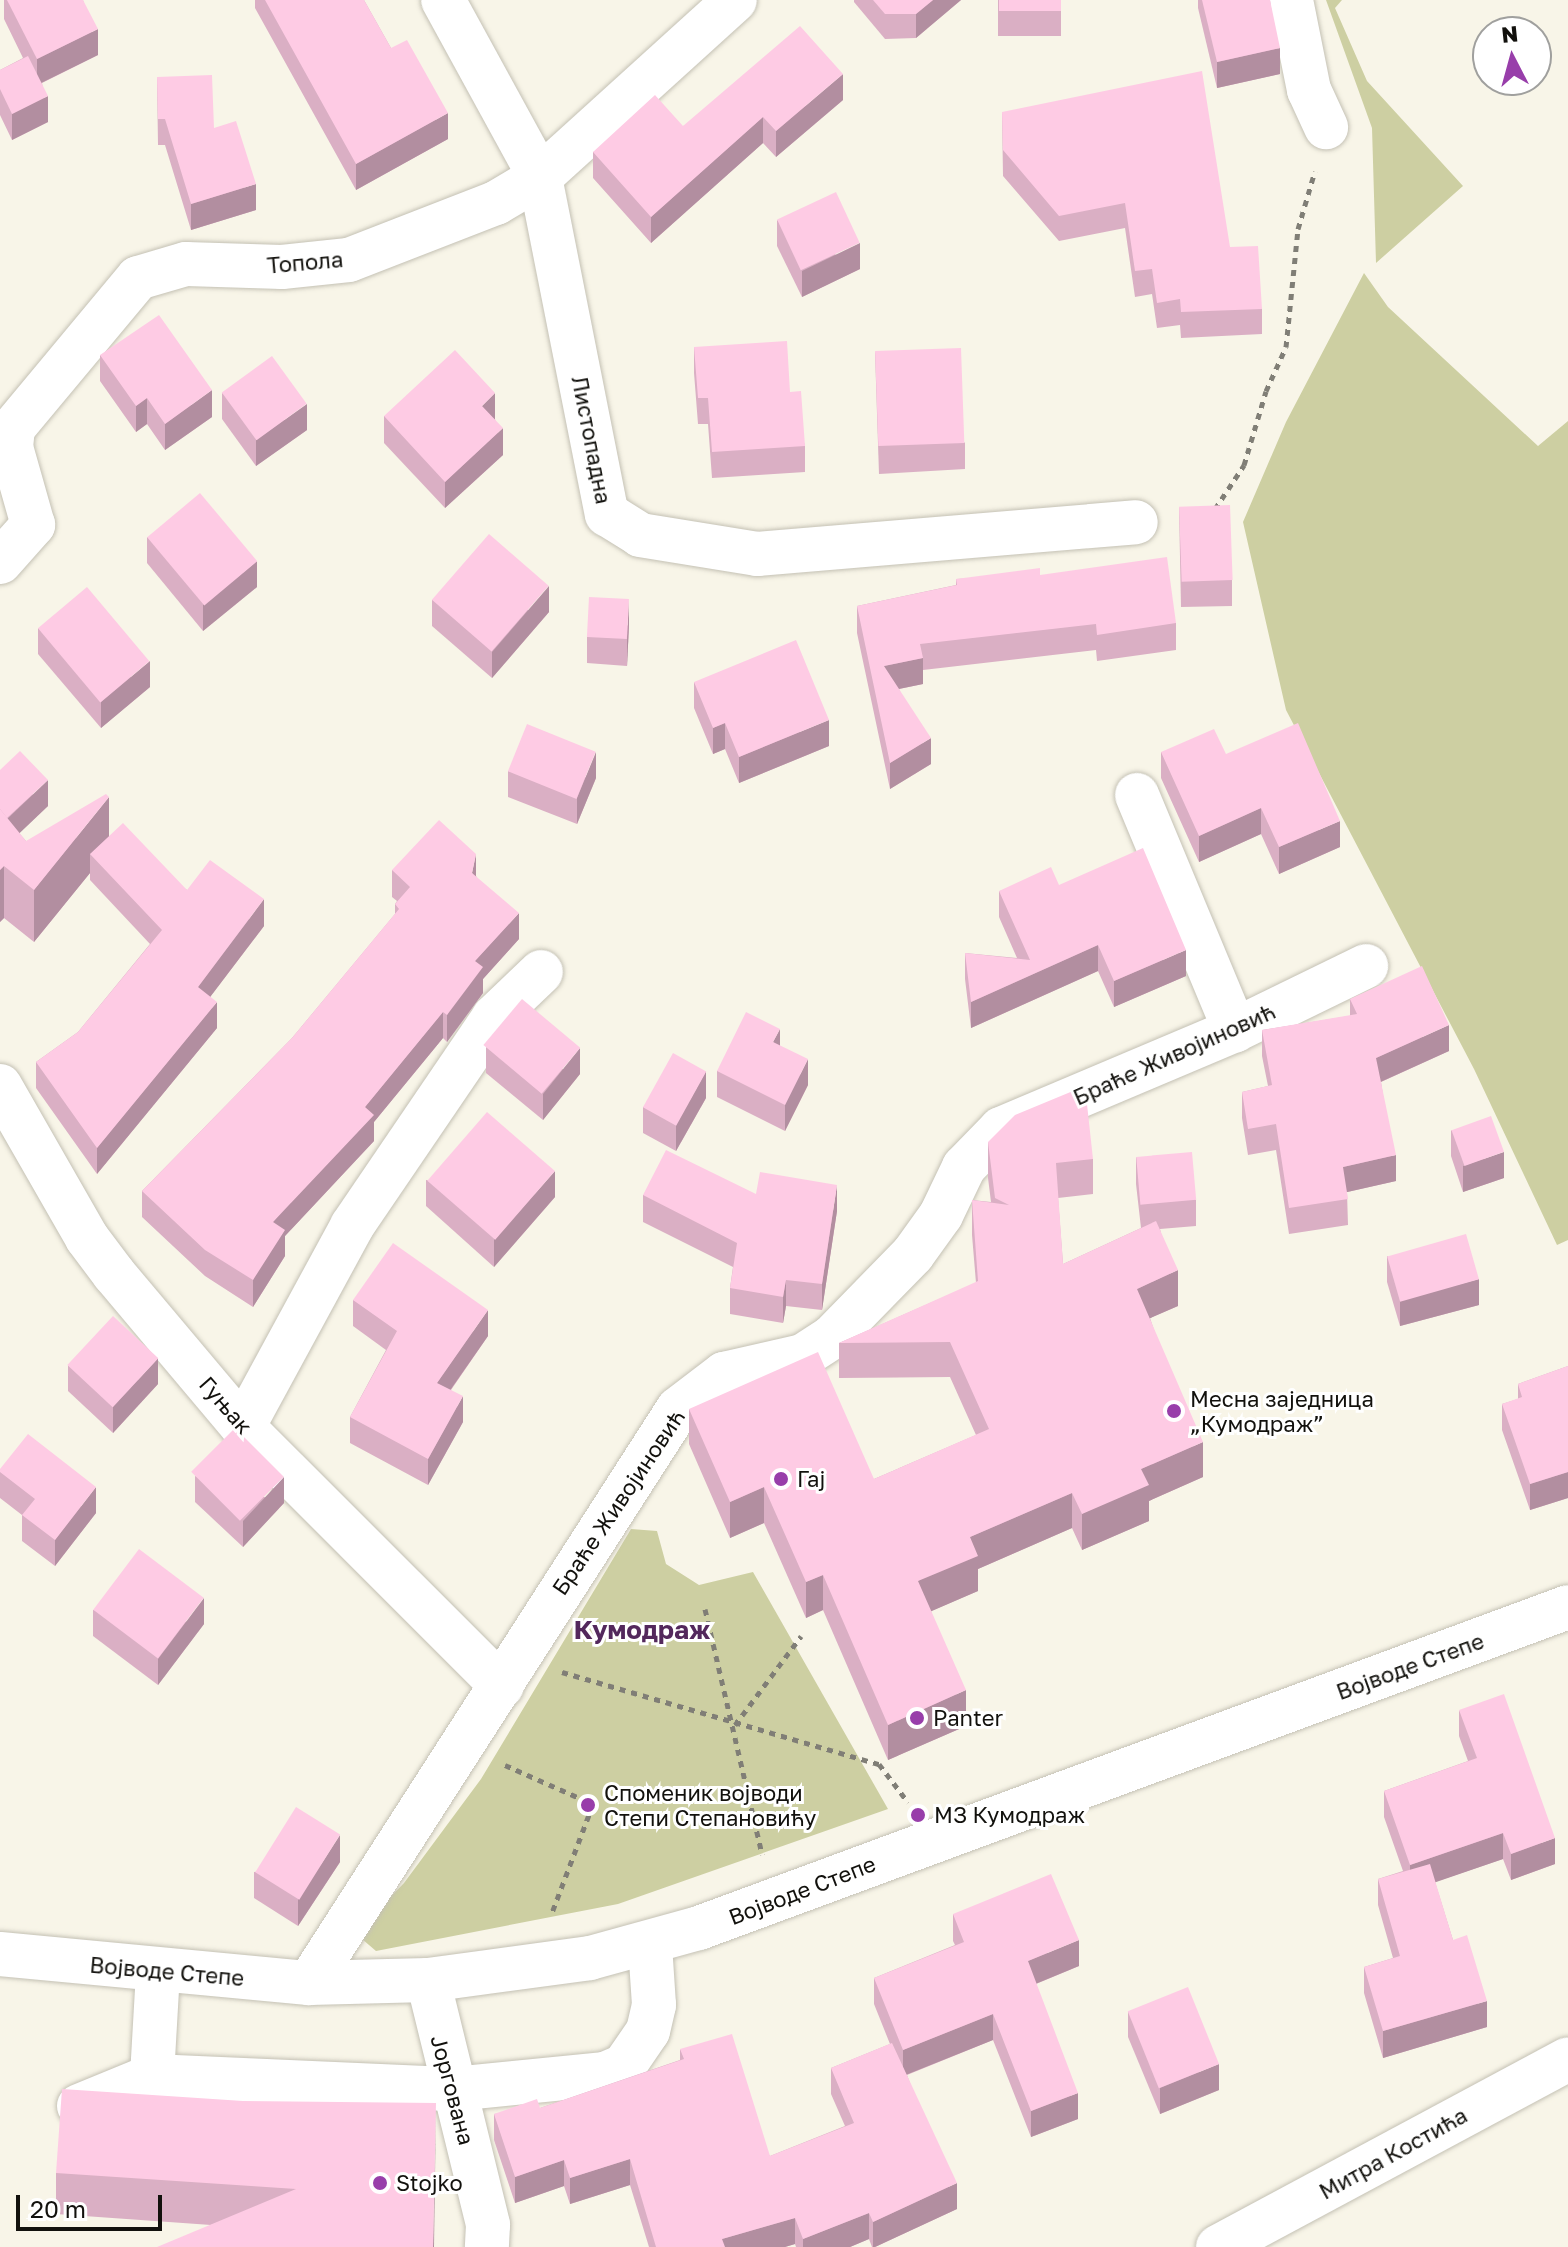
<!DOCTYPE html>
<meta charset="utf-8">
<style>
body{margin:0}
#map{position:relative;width:1568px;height:2247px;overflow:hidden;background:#f8f5e8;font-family:"Golos Text",sans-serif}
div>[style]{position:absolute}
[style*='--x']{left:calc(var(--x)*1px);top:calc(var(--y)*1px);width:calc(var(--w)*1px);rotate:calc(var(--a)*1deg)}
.green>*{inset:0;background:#cdcfa2}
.path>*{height:5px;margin-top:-2.5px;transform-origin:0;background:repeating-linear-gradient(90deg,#807e76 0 6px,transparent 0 12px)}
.roads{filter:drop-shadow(0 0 2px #c4c1b4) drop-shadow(0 0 2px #c4c1b4)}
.minor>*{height:44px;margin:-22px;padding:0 22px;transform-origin:22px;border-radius:22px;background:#fff}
.wall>*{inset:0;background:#daafc4;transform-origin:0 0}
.shaded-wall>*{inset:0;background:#b28ea0}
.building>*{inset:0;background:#fecbe4;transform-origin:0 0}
.dots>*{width:22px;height:22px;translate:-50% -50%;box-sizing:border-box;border:4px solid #fff;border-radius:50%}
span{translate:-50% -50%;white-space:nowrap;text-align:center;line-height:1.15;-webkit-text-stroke:6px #fff;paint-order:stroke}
.street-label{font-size:22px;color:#12110d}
.poi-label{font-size:22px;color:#12110d}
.left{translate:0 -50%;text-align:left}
.quarter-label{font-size:26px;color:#53285c;font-weight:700}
.north{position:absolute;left:1472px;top:16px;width:80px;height:80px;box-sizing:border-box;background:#fff;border:2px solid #a0a09e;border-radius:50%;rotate:354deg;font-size:22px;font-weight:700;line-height:32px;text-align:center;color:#12110d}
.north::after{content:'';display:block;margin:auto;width:28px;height:36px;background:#983eaa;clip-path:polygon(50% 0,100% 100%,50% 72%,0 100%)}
.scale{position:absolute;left:16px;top:2195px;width:146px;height:36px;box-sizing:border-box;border:4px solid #12110d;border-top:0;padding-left:10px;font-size:24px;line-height:28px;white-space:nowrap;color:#12110d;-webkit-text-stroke:6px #fff;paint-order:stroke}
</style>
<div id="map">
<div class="green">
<i style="clip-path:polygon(1326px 0,1342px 0,1335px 8px,1367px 81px,1463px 186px,1376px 263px,1372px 128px)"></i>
<i style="clip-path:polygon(1364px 273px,1388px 307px,1538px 446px,1568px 421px,1568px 1240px,1557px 1245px,1474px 1069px,1286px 710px,1243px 522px,1286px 422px)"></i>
<i style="clip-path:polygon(631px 1529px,657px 1531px,666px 1564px,699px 1585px,753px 1572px,888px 1809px,618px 1904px,376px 1951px,362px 1939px,363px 1925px,404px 1883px,481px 1779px)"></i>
</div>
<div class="path">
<i style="--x:1215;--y:509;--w:53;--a:-56.6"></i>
<i style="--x:1244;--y:465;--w:77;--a:-73.4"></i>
<i style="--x:1266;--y:391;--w:48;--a:-65.6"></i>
<i style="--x:1286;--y:347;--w:119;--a:-84.2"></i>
<i style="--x:1298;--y:229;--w:60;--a:-73.7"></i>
<i style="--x:705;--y:1609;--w:252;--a:76.9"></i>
<i style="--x:562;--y:1672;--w:330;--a:16.2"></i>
<i style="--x:879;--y:1764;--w:48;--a:52.7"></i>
<i style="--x:735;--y:1725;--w:111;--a:-53.4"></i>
<i style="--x:505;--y:1765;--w:96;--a:23.9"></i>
<i style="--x:593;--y:1804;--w:119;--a:110.7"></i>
</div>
<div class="roads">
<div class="minor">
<i style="--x:443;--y:0;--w:202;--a:61.3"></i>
<i style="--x:540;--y:177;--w:344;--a:78.8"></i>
<i style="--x:607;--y:514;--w:39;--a:32"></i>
<i style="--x:640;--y:535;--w:119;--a:9.2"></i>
<i style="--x:757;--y:554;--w:380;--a:-4.8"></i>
<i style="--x:1291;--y:0;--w:92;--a:78.7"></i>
<i style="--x:1309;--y:90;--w:41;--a:65.3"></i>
<i style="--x:0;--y:562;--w:50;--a:-48.3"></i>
<i style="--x:33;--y:525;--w:81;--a:-105.8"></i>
<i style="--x:11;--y:447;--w:19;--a:-84"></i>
<i style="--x:13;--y:428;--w:195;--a:-50.2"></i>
<i style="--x:138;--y:278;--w:50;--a:-16.3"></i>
<i style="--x:186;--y:264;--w:96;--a:1.8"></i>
<i style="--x:282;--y:267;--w:67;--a:-6"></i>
<i style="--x:349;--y:260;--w:158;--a:-21.2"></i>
<i style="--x:496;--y:203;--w:51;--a:-30.6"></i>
<i style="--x:540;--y:177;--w:263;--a:-42.2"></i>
<i style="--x:1137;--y:795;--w:255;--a:67.4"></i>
<i style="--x:0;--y:1086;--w:175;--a:60.2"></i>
<i style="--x:87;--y:1238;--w:45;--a:53.1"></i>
<i style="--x:114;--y:1274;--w:200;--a:49.9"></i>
<i style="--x:243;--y:1427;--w:366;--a:45"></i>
<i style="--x:243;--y:1427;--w:229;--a:-61.5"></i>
<i style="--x:352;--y:1226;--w:253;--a:-55.8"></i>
<i style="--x:494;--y:1017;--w:65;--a:-43.8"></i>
<i style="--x:0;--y:1954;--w:310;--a:5.4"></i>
<i style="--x:309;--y:1983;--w:119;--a:-1.4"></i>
<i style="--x:428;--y:1980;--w:163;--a:-7.7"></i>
<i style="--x:590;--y:1958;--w:113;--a:-15.4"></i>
<i style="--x:699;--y:1928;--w:926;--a:-20.27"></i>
<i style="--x:428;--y:1980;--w:252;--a:76.2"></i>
<i style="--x:488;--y:2225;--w:22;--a:93"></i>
<i style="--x:309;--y:1983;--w:682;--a:-57.26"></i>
<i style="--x:678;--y:1409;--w:58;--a:-37.3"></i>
<i style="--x:724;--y:1374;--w:81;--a:-12.8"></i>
<i style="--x:803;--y:1356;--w:33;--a:-33"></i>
<i style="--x:831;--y:1338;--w:117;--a:-45.7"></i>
<i style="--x:913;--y:1254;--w:48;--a:-54.3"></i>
<i style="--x:941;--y:1215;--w:53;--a:-64.4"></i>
<i style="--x:964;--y:1167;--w:53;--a:-45.8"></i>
<i style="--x:1001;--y:1129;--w:254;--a:-22.9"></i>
<i style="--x:1235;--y:1030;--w:146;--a:-26"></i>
<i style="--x:152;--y:2076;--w:104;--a:-86.7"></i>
<i style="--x:79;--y:2106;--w:79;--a:-22.3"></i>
<i style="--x:152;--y:2076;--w:302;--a:2.5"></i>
<i style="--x:454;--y:2089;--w:152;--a:-5.7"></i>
<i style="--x:605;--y:2074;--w:21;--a:-23"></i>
<i style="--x:624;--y:2066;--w:42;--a:-55.6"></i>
<i style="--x:648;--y:2031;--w:27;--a:-77"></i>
<i style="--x:654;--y:2005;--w:60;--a:-93.8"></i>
<i style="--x:1218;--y:2247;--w:397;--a:-28.2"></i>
</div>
</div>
<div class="wall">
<i style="clip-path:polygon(4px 0,83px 0,98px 55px,42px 83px,48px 122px,12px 140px,0 115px,0 70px,23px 58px,4px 19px)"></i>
<i style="clip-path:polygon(255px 0,364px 0,391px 48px,448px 139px,356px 190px,255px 8px)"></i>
<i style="clip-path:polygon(854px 0,961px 0,916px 38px,885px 39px,854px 2px)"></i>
<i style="left:998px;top:0;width:63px;height:36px"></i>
<i style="clip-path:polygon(1198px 0,1270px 0,1280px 74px,1217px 88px,1198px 8px)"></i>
<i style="clip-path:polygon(157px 77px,214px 128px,256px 210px,191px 230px,165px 145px,158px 145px)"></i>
<i style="clip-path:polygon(843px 100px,776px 157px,763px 143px,651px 243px,593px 178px,593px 152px,683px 126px)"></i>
<i style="clip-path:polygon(1002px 112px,1230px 247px,1262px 309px,1262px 334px,1181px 338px,1180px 325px,1157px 328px,1152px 294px,1135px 297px,1125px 228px,1059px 241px,1003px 176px)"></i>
<i style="clip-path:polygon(777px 220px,860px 269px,802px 297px,777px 246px)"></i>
<i style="clip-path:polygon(694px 347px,790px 392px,805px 446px,805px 472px,712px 478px,708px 424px,698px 424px,694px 373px)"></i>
<i style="clip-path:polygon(875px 352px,965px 443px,965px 469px,879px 474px)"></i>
<i style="clip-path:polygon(100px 355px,212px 417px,165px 450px,147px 424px,136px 432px,100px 381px)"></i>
<i style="clip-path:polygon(222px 393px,307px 430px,256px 466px,222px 419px)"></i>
<i style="clip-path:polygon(384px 416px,495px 419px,503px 455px,445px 508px,384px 443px)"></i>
<i style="clip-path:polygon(1179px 507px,1232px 580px,1232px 606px,1181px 607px)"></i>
<i style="clip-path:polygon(147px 537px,257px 587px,203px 631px,147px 563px)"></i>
<i style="clip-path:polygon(1040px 575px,1176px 623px,1176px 650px,1097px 661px,1096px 650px,923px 670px,923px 684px,899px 689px,931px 764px,890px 789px,857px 633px,857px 606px,956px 585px,956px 579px)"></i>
<i style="clip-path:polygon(432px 600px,549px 612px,492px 678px,432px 626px)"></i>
<i style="clip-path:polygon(629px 625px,627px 666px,587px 663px,587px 637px)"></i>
<i style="clip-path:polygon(38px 628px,150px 687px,101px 728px,38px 654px)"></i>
<i style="clip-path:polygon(694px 682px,829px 746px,739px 783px,725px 749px,713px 754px,694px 708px)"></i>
<i style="clip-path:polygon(1161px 752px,1226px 754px,1340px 847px,1279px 874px,1261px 834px,1199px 862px,1161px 778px)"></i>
<i style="clip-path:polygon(0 770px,48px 806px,19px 833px,26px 841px,109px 836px,187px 890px,264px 926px,210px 997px,217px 1028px,97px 1174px,36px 1088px,36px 1062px,78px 1032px,150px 944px,90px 880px,90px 873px,34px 942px,4px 918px,0 922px)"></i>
<i style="clip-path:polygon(508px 771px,596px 778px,577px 824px,508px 797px)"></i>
<i style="clip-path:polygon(392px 870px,476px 876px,519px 939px,483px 979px,483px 993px,447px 1042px,443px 1038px,374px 1122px,374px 1141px,285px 1236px,285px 1256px,253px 1307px,205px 1276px,142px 1217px,142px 1191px,292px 1038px,395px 914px,395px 904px,397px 901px,392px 897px)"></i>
<i style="clip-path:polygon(1059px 885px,1186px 976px,1114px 1007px,1098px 971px,971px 1028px,965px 979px,965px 953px,1017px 958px,999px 917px,999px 891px)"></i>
<i style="clip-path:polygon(1350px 999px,1449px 1051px,1381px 1082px,1396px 1181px,1347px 1192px,1348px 1225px,1289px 1234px,1276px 1150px,1248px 1155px,1242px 1118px,1242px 1092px,1268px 1086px,1262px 1056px,1262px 1030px,1350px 1016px)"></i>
<i style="clip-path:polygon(780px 1046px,808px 1085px,785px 1131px,717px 1097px,717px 1071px)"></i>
<i style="clip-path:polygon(486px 1047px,580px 1074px,543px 1120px,486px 1073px)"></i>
<i style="clip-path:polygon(706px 1098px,676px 1151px,643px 1133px,643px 1107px)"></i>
<i style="clip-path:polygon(1451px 1130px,1504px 1178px,1463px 1192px,1451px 1156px)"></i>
<i style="clip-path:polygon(988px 1142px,1093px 1159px,1093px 1194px,1058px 1198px,1063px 1264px,1141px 1228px,1136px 1184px,1136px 1157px,1196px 1200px,1196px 1226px,1160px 1229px,1178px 1306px,1150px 1318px,1203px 1477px,1149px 1501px,1149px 1521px,1082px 1550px,1072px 1528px,978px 1569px,978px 1591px,931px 1611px,966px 1726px,888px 1760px,823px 1610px,806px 1618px,764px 1523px,730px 1538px,689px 1444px,689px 1409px,874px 1479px,976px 1435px,950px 1377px,839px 1378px,839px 1343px,976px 1283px,972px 1235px,972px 1200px,991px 1202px,988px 1178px)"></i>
<i style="clip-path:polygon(426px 1180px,555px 1197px,494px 1267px,426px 1206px)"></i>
<i style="clip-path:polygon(756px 1194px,837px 1211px,822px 1310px,786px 1306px,783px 1323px,730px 1314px,730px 1288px,733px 1267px,643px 1222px,643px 1195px)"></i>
<i style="clip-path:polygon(1387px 1256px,1479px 1305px,1400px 1326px,1387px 1282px)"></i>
<i style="clip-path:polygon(353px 1300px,488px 1336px,451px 1390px,463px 1422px,428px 1485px,350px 1443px,350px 1417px,386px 1350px,353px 1326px)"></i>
<i style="clip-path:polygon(68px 1365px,158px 1384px,113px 1433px,68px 1391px)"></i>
<i style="clip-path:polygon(1568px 1366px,1568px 1498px,1530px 1510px,1502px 1430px,1502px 1404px,1518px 1399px,1518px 1384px)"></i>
<i style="clip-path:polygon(0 1469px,96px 1513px,55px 1566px,22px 1541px,22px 1515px,0 1498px)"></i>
<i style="clip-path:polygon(195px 1476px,284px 1503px,243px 1547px,195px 1502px)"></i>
<i style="clip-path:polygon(93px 1610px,204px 1624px,158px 1685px,93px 1636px)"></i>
<i style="clip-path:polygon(1459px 1710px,1555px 1864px,1511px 1880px,1503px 1859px,1435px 1882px,1453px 1940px,1487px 2027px,1383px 2058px,1364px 1993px,1364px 1967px,1393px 1958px,1378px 1905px,1378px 1879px,1403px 1871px,1384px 1817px,1384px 1791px,1468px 1761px,1459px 1736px)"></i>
<i style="clip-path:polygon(340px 1862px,298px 1926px,254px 1898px,254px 1872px)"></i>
<i style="clip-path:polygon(953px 1914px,1079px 1966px,1036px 1984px,1078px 2119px,1031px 2137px,993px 2040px,907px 2075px,957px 2209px,875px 2247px,872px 2247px,869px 2239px,850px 2247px,796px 2247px,795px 2244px,785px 2247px,649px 2247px,630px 2185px,570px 2204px,564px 2186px,515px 2203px,494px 2140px,494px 2114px,540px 2108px,680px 2060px,680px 2049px,770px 2156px,845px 2126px,831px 2094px,831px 2068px,890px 2044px,874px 2004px,874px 1978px,955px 1945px,953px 1941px)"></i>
<i style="clip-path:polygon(1128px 2011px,1219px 2090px,1160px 2114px,1128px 2037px)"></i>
<i style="clip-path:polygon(436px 2144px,211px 2225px,56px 2214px,56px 2173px)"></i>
</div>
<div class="shaded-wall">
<i style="clip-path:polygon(933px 0,961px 0,916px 38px,916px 14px)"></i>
<i style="clip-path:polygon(98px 29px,98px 55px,37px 85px,37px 59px)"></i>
<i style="clip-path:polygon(1280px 48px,1280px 74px,1217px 88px,1217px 62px)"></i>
<i style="clip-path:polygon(843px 74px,843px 100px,776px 157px,776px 131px)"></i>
<i style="clip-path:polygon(48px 96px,48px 122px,12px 140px,12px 114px)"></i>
<i style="clip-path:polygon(448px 113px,448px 139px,356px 190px,356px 164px)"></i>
<i style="clip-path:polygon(763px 117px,763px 143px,651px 243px,651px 217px)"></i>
<i style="clip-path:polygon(256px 184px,256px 210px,191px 230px,191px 204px)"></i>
<i style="clip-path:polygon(860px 243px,860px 269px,802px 297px,802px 271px)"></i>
<i style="clip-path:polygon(212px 390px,212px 417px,165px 450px,165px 424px)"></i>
<i style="clip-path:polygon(495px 393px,495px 419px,482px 432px,482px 406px)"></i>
<i style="clip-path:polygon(147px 398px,147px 424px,136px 432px,136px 406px)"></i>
<i style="clip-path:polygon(307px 404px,307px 430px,256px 466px,256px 440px)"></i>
<i style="clip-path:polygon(503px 428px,503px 455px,445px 508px,445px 482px)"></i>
<i style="clip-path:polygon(257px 561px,257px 587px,203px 631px,203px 605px)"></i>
<i style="clip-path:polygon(549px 586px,549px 612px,492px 678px,492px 652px)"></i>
<i style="clip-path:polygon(629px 599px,629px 625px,627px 666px,627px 640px)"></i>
<i style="clip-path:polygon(923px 658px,923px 684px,884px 692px,884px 666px)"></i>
<i style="clip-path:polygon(150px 661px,150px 687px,101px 728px,101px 702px)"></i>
<i style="clip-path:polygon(829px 720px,829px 746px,739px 783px,739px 757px)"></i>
<i style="clip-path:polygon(725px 723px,725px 749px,713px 754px,713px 728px)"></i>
<i style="clip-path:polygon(931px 738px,931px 764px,890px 789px,890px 763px)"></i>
<i style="clip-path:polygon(596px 752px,596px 778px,577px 824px,577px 798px)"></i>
<i style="clip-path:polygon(48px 780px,48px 806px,4px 848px,4px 822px)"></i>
<i style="clip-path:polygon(109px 797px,109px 849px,90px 854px,90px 873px,34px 942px,34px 890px)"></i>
<i style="clip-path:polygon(1261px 808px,1261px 834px,1199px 862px,1199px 836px)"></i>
<i style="clip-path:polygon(1340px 821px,1340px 847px,1279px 874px,1279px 847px)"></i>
<i style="clip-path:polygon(476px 854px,476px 880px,472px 873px)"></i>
<i style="clip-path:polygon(4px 866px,4px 918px,0 922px,0 870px)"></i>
<i style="clip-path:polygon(264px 899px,264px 926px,198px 1013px,198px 987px)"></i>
<i style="clip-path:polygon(519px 913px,519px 939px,483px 979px,483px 993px,447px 1042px,447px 1015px,475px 961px)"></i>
<i style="clip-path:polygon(1098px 945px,1098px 971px,971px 1028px,971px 1002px)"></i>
<i style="clip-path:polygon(1186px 950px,1186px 976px,1114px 1007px,1114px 981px)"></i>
<i style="clip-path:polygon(217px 1002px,217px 1028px,97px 1174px,97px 1148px)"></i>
<i style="clip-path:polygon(443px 1012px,443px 1038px,374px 1122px,374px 1141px,285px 1236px,285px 1256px,253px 1307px,253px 1280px,273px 1222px,365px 1107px)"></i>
<i style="clip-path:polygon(1449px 1025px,1449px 1051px,1376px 1084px,1376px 1058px)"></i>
<i style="clip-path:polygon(780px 1029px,780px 1055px,773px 1042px)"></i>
<i style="clip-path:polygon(580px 1048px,580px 1074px,543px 1120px,543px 1094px)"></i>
<i style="clip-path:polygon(808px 1059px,808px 1085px,785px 1131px,785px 1105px)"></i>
<i style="clip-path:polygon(706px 1071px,706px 1098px,676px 1151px,676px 1125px)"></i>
<i style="clip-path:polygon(1504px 1152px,1504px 1178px,1463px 1192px,1463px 1166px)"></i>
<i style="clip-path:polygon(1396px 1155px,1396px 1181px,1343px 1193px,1343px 1167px)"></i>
<i style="clip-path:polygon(555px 1171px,555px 1197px,494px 1267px,494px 1240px)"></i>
<i style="clip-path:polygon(837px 1185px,837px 1211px,822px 1310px,822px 1284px)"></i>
<i style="clip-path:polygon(1178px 1270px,1178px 1306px,1137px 1324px,1137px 1289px)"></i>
<i style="clip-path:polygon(1479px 1279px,1479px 1305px,1400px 1326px,1400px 1300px)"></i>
<i style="clip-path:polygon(786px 1280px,786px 1306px,783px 1323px,783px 1297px)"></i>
<i style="clip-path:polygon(488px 1310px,488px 1336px,437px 1409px,437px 1383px)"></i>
<i style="clip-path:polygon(158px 1358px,158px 1384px,113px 1433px,113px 1407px)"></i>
<i style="clip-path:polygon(463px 1396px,463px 1422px,428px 1485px,428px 1459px)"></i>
<i style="clip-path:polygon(1203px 1442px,1203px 1477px,1149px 1501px,1149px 1521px,1082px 1550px,1082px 1514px,1141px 1469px)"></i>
<i style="clip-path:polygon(1568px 1472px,1568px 1498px,1530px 1510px,1530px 1484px)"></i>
<i style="clip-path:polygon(284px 1477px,284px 1503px,243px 1547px,243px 1521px)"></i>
<i style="clip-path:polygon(96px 1487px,96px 1513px,55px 1566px,55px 1540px)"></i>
<i style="clip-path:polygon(764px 1487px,764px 1523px,730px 1538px,730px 1502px)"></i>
<i style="clip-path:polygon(1072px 1493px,1072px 1528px,978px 1569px,978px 1591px,918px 1617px,918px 1581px,970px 1537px)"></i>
<i style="clip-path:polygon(823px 1575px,823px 1610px,806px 1618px,806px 1582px)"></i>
<i style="clip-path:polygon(204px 1598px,204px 1624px,158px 1685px,158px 1659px)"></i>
<i style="clip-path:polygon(966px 1690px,966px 1726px,888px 1760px,888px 1725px)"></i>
<i style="clip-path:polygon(1503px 1833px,1503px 1859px,1410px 1891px,1410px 1865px)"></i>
<i style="clip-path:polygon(340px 1835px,340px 1862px,298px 1926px,298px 1900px)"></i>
<i style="clip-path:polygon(1555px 1838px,1555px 1864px,1511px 1880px,1511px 1854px)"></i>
<i style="clip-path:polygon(1079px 1940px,1079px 1966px,1028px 1987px,1028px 1961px)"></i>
<i style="clip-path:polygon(1487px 2001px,1487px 2027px,1383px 2058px,1383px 2031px)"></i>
<i style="clip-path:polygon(993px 2014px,993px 2040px,903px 2076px,903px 2050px)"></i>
<i style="clip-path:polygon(1219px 2064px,1219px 2090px,1160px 2114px,1160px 2088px)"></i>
<i style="clip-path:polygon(1078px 2093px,1078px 2119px,1031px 2137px,1031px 2111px)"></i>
<i style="clip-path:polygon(436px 2103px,434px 2247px,433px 2247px)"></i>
<i style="clip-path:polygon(630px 2159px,630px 2185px,570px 2204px,570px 2178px)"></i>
<i style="clip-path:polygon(564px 2160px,564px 2186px,515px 2203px,515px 2177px)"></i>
<i style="clip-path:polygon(957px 2183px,957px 2209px,875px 2247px,873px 2247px,873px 2222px)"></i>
<i style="clip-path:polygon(869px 2213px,869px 2239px,850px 2247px,803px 2247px,803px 2239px)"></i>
<i style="clip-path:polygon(795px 2218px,795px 2244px,785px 2247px,722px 2247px,722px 2239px)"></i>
</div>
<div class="building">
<i style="clip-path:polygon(7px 0,83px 0,98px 29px,37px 59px)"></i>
<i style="clip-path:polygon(265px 0,364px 0,391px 48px,407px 40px,448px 113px,356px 164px)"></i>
<i style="clip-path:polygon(873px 0,933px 0,916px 14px,885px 14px)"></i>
<i style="left:999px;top:0;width:62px;height:11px"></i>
<i style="clip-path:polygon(1202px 0,1270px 0,1280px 48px,1217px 62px)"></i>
<i style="clip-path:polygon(800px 26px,843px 74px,776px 131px,763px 117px,651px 217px,593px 152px,655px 95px,683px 126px)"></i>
<i style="clip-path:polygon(28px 56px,48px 96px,12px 114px,0 89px,0 70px)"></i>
<i style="clip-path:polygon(1202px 71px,1230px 247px,1258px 246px,1262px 309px,1181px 312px,1180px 299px,1157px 303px,1152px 269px,1135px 271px,1125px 203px,1059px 216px,1003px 150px,1002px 112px)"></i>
<i style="clip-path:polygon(212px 75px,214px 128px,236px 121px,256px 184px,191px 204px,165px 119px,158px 119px,157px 77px)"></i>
<i style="left:836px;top:192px;width:56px;height:65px;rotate:65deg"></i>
<i style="clip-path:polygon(159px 315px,212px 390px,165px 424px,147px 398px,136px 406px,100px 355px)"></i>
<i style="clip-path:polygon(787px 341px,790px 392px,801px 391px,805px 446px,712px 452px,708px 398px,698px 398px,694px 347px)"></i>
<i style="left:961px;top:348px;width:95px;height:86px;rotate:88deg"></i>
<i style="clip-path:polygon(455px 350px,495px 393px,482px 406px,503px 428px,445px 482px,384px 416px)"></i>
<i style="left:272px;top:356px;width:59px;height:62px;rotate:54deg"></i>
<i style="left:200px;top:493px;width:89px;height:69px;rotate:50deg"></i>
<i style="left:1230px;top:505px;width:75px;height:51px;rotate:88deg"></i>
<i style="left:489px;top:534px;width:79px;height:87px;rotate:41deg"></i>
<i style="clip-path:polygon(1167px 557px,1176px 623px,1097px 635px,1096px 624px,920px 644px,923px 658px,884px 666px,931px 738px,890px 763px,857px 606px,957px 585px,956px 579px,1040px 568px,1040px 575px)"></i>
<i style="left:87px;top:587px;width:97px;height:64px;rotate:50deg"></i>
<i style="left:589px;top:597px;width:40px;height:40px;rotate:3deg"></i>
<i style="clip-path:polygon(796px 640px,829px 720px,739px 757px,725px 723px,713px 728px,694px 682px)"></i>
<i style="clip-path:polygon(1298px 723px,1340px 821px,1279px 847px,1261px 808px,1199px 836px,1161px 752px,1214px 729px,1226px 754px)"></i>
<i style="left:527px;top:724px;width:74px;height:51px;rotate:22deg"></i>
<i style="clip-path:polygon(20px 751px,48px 780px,7px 818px,0 809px,0 770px)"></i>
<i style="clip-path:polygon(106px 794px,109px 797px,34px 890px,4px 866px,0 870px,0 809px,26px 841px)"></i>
<i style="clip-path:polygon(439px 820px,476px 854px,472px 873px,519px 913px,475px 961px,483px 967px,447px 1015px,443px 1012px,365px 1107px,374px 1115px,273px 1222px,285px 1230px,253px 1280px,205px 1250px,142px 1191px,292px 1038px,399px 909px,395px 904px,410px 887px,392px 870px)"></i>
<i style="clip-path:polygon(123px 823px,187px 890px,210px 860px,264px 899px,198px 987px,217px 1002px,97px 1148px,36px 1062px,78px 1032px,162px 930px,90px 854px)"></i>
<i style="clip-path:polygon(1143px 848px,1186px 950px,1114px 981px,1098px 945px,971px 1002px,965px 953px,1030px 960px,999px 891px,1051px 867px,1059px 885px)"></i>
<i style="clip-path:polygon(1422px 966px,1449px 1025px,1376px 1058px,1396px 1155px,1343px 1167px,1348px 1199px,1289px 1208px,1276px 1124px,1248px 1129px,1242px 1092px,1272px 1085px,1262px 1030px,1357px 1014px,1350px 999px)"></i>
<i style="left:522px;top:999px;width:76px;height:60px;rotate:40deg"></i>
<i style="clip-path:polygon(746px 1012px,780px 1029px,773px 1042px,808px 1059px,785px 1105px,717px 1071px)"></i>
<i style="left:673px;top:1053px;width:38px;height:62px;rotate:29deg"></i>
<i style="clip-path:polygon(1085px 1086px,1093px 1159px,1056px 1163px,1063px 1264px,1156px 1221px,1178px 1270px,1137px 1289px,1203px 1442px,1141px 1469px,1149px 1485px,1082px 1514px,1072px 1493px,970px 1537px,978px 1556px,918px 1581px,966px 1690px,888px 1725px,823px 1575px,806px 1582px,764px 1487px,730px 1502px,689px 1409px,818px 1352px,874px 1479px,989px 1429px,950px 1342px,839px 1343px,978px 1281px,972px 1200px,1009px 1205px,995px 1198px,988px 1142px,1015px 1115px)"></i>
<i style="left:487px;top:1112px;width:90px;height:91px;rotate:41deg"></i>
<i style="left:1491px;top:1116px;width:38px;height:42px;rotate:70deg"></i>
<i style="clip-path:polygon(666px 1150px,756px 1194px,760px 1172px,837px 1185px,822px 1284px,786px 1280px,783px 1297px,730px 1288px,737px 1243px,643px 1195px)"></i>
<i style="left:1192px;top:1152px;width:48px;height:56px;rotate:85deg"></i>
<i style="left:1466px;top:1234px;width:47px;height:82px;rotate:74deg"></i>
<i style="clip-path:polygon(393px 1243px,488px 1310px,437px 1383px,463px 1396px,428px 1459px,350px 1417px,397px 1331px,353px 1300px)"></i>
<i style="left:113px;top:1316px;width:62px;height:67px;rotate:43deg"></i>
<i style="clip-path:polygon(1568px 1366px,1568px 1472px,1530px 1484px,1502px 1404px,1522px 1397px,1518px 1384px)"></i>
<i style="left:235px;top:1428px;width:69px;height:62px;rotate:45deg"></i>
<i style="clip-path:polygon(28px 1434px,96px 1487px,55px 1540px,22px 1515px,35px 1499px,0 1472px,0 1469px)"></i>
<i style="left:139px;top:1549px;width:81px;height:76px;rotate:37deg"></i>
<i style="clip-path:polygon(1504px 1694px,1555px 1838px,1511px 1854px,1503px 1833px,1410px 1865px,1384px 1791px,1477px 1758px,1459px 1710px)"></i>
<i style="left:296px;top:1807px;width:52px;height:77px;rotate:32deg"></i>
<i style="clip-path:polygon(1430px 1864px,1453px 1940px,1467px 1935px,1487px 2001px,1383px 2031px,1364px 1967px,1400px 1956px,1378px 1879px)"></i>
<i style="clip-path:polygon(1051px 1874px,1079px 1940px,1028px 1961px,1078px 2093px,1031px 2111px,993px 2014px,903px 2050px,874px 1978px,964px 1942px,953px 1914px)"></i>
<i style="left:1188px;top:1987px;width:83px;height:65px;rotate:68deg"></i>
<i style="clip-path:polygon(732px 2034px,770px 2156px,854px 2123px,831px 2068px,892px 2043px,957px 2183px,873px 2222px,869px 2213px,803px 2239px,795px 2218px,722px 2239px,725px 2247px,656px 2247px,630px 2159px,570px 2178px,564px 2160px,515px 2177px,494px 2114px,537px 2099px,540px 2108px,684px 2059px,680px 2049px)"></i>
<i style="clip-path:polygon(62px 2089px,243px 2101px,436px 2103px,433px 2247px,157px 2247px,296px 2189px,56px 2173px)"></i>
</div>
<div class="dots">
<i style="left:1174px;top:1411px;background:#983eaa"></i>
<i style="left:781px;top:1479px;background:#983eaa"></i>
<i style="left:917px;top:1718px;background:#983eaa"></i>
<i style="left:588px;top:1805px;background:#983eaa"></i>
<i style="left:918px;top:1815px;background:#983eaa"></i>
<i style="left:380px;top:2183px;background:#983eaa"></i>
</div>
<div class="street-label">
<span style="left:305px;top:262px;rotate:-5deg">Топола</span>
<span style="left:592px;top:440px;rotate:79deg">Листопадна</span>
<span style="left:1174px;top:1054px;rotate:-24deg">Браће Живојиновић</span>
<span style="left:226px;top:1405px;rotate:49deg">Гуњак</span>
<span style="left:618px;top:1502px;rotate:-56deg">Браће Живојиновић</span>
<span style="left:1410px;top:1666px;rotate:-20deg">Војводе Степе</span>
<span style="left:802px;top:1890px;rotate:-21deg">Војводе Степе</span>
<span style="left:167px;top:1971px;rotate:5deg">Војводе Степе</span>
<span style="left:453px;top:2090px;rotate:75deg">Јоргована</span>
<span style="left:1393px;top:2153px;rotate:-29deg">Митра Костића</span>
</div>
<div class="poi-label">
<span class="left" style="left:1190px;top:1411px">Месна заједница<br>„Кумодраж”</span>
<span class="left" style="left:797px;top:1479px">Гај</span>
<span class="left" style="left:933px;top:1718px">Panter</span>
<span class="left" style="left:604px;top:1805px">Споменик војводи<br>Степи Степановићу</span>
<span class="left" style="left:934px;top:1815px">МЗ Кумодраж</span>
<span class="left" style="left:396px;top:2183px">Stojko</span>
</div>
<div class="quarter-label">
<span style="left:642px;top:1630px">Кумодраж</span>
</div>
<div class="north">N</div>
<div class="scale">20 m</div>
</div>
